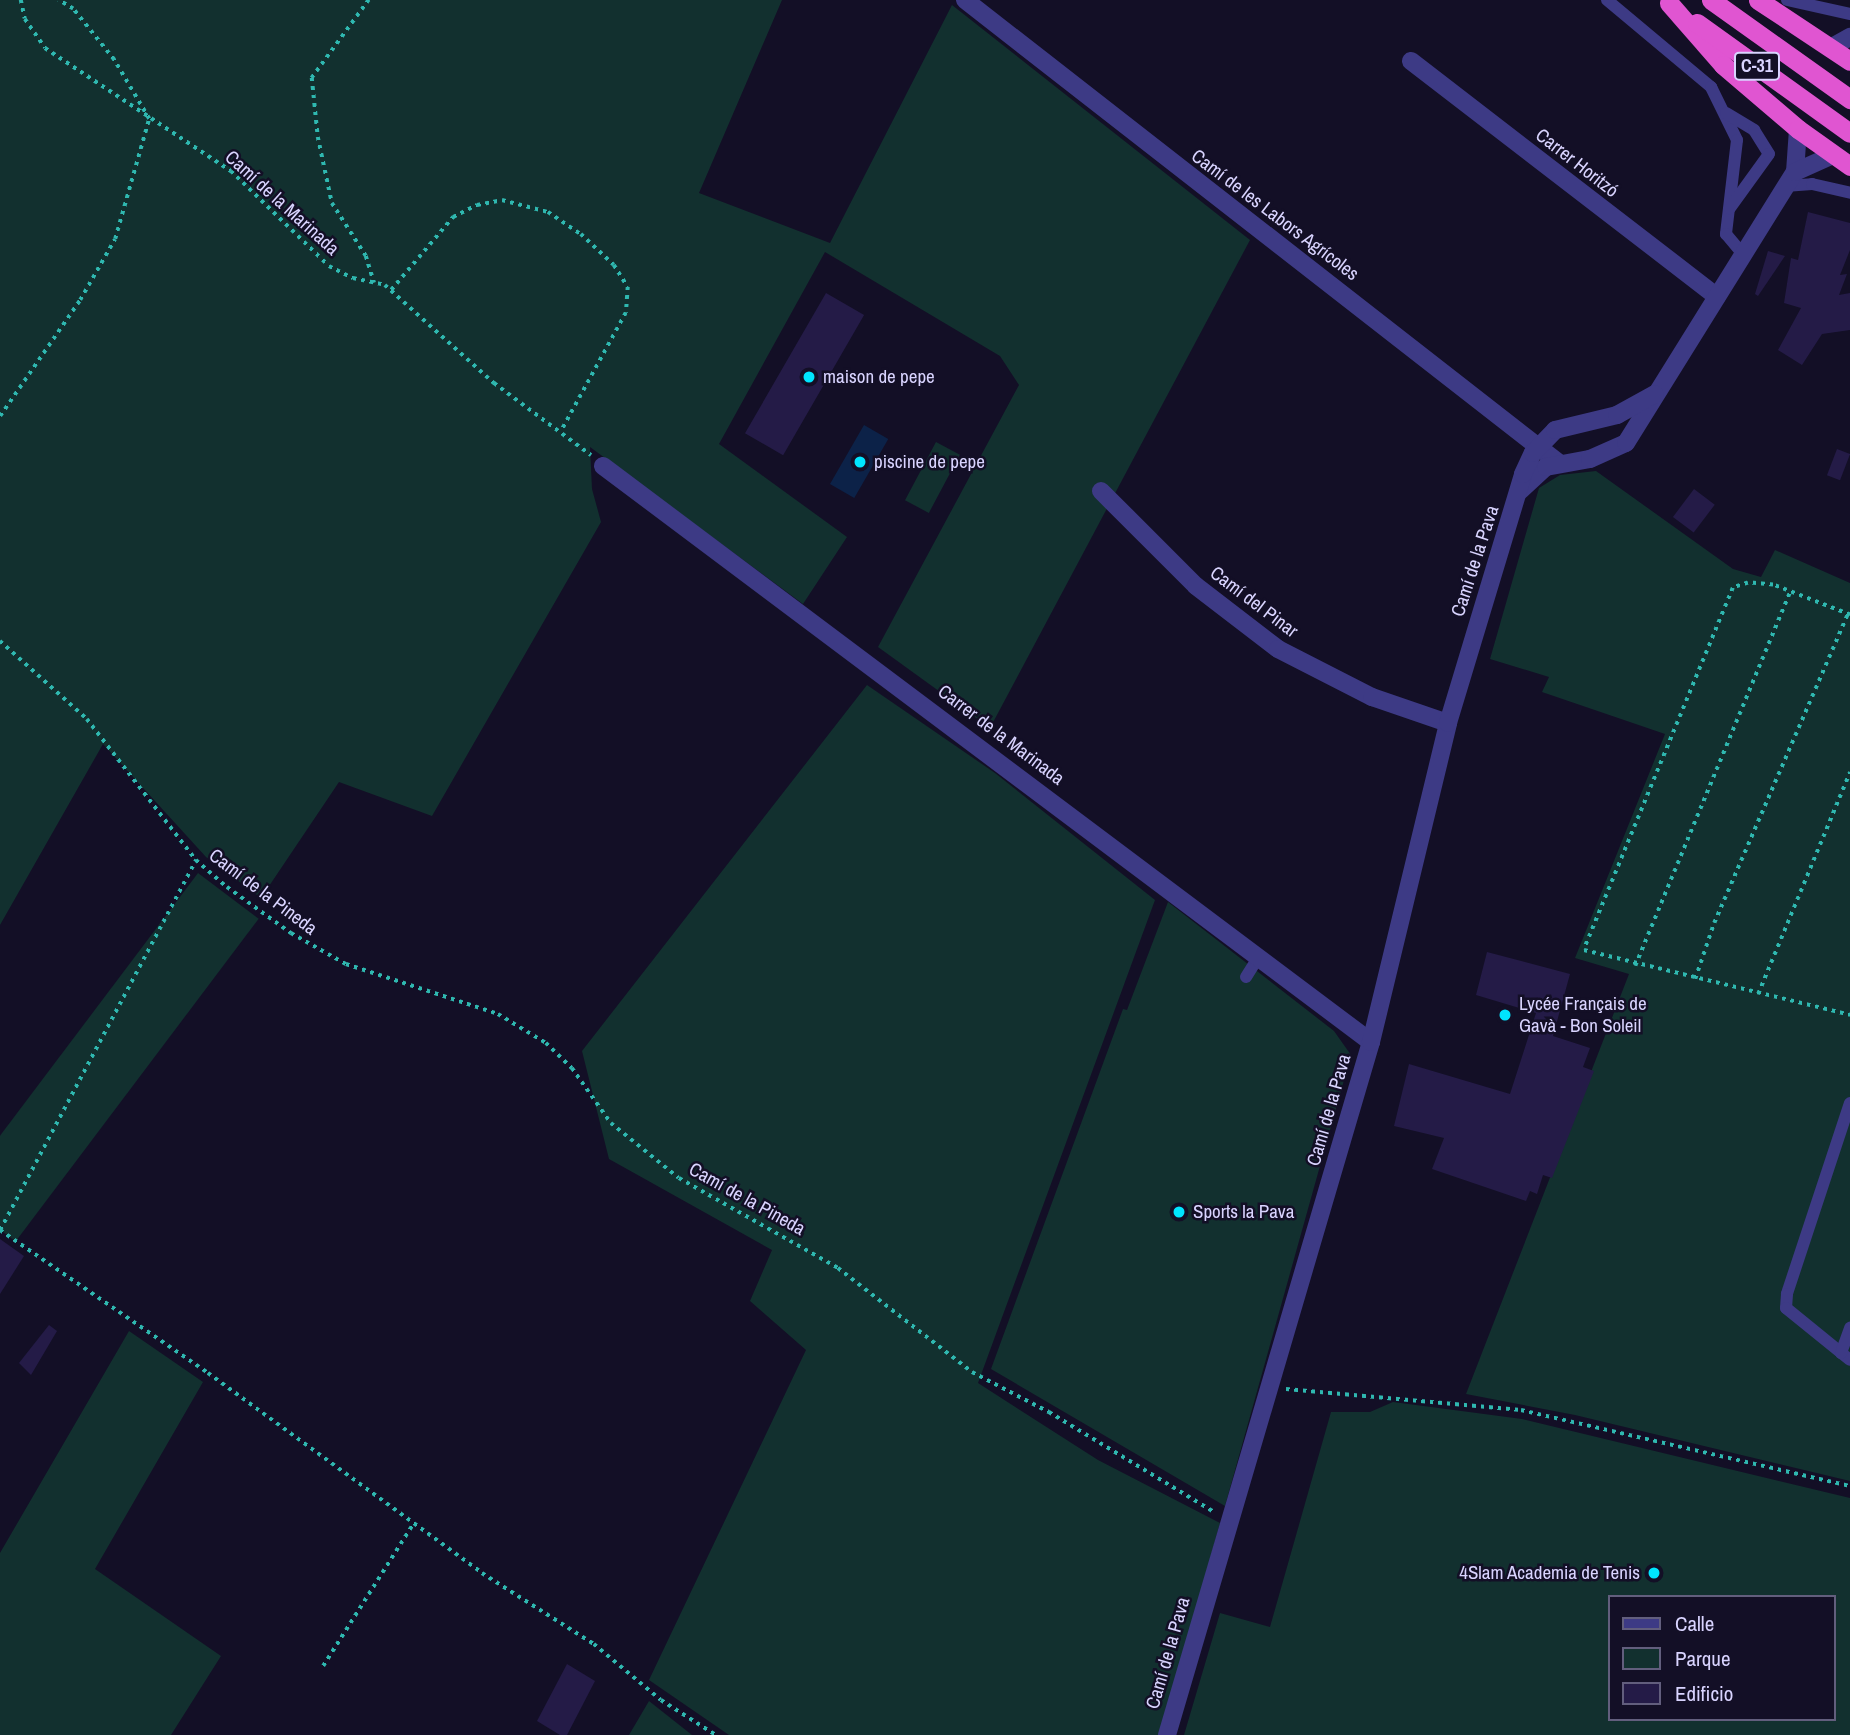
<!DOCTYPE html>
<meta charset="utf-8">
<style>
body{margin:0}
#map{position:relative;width:1850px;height:1735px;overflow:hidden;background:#130f26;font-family:"Archivo Narrow",sans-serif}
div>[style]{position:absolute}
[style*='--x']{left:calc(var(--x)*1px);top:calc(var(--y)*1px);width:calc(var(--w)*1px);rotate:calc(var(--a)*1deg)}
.green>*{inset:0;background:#12302f;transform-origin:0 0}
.water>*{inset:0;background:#0c2248;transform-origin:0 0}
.building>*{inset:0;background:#241b47;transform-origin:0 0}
.path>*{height:3.5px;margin-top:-1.75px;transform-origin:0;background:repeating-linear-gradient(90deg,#2fb8b0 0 3.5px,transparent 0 8.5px)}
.service>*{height:12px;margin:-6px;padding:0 6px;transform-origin:6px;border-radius:6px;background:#3d3a85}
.minor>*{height:18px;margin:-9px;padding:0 9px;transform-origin:9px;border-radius:9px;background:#3d3a85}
.trunk>*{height:19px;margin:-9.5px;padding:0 9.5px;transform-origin:9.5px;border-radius:9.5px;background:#e055d1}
.dots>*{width:19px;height:19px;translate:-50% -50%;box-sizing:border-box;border:4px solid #130f26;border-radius:50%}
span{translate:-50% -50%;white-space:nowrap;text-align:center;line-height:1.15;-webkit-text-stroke:5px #130f26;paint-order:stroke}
.shield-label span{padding:2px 5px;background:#130f26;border:2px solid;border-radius:5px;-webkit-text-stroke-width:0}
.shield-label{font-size:18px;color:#d9d4ff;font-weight:700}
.street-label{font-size:19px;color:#d9d4ff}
.poi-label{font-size:19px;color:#d9d4ff}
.left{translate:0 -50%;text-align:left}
.right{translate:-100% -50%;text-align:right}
.legend{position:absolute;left:1608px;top:1595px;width:228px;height:126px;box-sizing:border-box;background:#130f26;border:2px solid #625e7d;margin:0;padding:9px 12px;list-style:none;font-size:21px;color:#d9d4ff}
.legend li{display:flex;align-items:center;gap:14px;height:35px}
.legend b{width:35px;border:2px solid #625e7d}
</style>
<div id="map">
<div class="green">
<i style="clip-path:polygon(0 0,782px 0,699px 193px,830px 243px,952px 5px,1250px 240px,990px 728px,878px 647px,1019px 385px,1000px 356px,825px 252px,719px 444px,847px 537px,803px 604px,590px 447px,592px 489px,601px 522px,432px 816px,339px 782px,261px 898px,206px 857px,103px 744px,0 925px)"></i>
<i style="left:936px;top:442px;width:27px;height:66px;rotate:28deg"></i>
<i style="clip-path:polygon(1596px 471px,1733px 569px,1761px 577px,1775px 550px,1850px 583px,1850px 1481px,1575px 1415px,1466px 1394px,1629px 974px,1575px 958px,1665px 734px,1542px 692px,1549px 677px,1490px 659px,1539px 488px,1560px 475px)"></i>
<i style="clip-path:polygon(867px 685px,995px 773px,1155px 900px,978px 1383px,1098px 1460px,1220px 1523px,1161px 1735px,729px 1735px,649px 1680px,806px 1350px,750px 1301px,772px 1250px,609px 1159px,582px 1051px)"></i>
<i style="left:198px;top:873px;width:76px;height:404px;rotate:37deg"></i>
<i style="clip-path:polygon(1168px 902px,1334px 1031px,1351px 1055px,1225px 1506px,991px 1369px,1123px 1009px,1127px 1010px)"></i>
<i style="clip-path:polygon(129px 1331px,203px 1382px,95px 1569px,221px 1656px,171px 1735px,0 1735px,0 1553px)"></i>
<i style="clip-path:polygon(evenodd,1393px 1402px,1522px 1419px,1850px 1498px,1850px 1735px,1184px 1735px,1220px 1613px,1270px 1627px,1331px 1412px,1370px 1412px,1393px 1402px,1610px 1597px,1834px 1597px,1834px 1719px,1610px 1719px,1610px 1597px)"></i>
<i style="clip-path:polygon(649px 1701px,692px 1735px,629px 1735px)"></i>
</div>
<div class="water">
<i style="left:864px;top:425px;width:28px;height:68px;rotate:30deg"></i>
</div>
<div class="building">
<i style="clip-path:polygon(1808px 212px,1850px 223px,1850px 250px,1840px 275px,1847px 274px,1839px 295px,1850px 293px,1850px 330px,1822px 334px,1802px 365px,1778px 350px,1801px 308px,1784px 303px,1791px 258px,1798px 260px)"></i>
<i style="clip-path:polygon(1768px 251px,1785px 256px,1758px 296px,1755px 294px)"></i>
<i style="left:826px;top:293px;width:44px;height:162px;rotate:30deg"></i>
<i style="left:1837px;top:449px;width:14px;height:28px;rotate:21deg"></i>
<i style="left:1694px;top:489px;width:26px;height:35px;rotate:37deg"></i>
<i style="clip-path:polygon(1487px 952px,1570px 974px,1553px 1036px,1590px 1048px,1583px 1067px,1594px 1071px,1552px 1178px,1543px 1175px,1537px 1194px,1530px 1191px,1526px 1201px,1432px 1169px,1444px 1138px,1394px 1126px,1409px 1064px,1510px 1094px,1536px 1013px,1476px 995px)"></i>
<i style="clip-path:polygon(0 1239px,24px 1256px,0 1294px)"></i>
<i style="clip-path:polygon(49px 1325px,57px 1331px,31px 1375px,19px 1363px)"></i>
<i style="clip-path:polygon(567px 1664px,595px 1681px,567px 1735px,560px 1735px,537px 1721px)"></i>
</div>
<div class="path">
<i style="--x:21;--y:0;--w:19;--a:78"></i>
<i style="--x:25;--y:19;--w:35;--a:55"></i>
<i style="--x:45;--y:48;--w:223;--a:33.5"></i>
<i style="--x:231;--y:171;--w:136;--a:44.1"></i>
<i style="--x:329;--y:266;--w:27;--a:27"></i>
<i style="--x:353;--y:278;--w:33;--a:12"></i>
<i style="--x:385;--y:285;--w:147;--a:42"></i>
<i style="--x:494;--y:383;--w:121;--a:36.6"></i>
<i style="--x:369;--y:0;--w:97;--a:126.2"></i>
<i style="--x:312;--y:78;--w:59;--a:84.2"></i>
<i style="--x:318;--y:137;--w:67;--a:78"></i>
<i style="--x:332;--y:203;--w:63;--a:57.3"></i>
<i style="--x:366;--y:256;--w:28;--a:73"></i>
<i style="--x:391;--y:290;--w:96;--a:-49.7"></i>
<i style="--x:453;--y:217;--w:27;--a:-27"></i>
<i style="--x:477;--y:205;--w:25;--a:-11"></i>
<i style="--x:502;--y:200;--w:48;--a:14.6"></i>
<i style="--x:548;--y:212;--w:40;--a:34"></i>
<i style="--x:581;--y:234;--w:45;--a:43.2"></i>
<i style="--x:614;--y:265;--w:26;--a:58"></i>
<i style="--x:628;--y:287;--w:26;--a:94"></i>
<i style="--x:626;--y:313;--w:133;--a:118.7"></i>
<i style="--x:0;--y:416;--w:141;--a:-55.4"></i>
<i style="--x:80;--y:300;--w:70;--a:-60.2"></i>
<i style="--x:115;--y:239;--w:125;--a:-74.2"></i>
<i style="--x:149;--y:119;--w:69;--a:-120.7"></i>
<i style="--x:114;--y:60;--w:65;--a:-128.8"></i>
<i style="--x:73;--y:9;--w:17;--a:-149"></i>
<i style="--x:1850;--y:615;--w:83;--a:-158.7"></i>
<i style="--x:1773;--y:585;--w:25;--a:-175"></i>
<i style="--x:1748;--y:583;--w:16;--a:162"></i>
<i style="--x:1733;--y:588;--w:391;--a:112.4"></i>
<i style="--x:1584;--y:950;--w:274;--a:13.7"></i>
<i style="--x:0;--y:641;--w:117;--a:41.9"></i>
<i style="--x:87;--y:719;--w:178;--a:52.3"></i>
<i style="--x:196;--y:860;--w:41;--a:41.1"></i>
<i style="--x:227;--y:887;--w:79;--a:35.7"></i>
<i style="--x:291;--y:933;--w:63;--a:29.4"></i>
<i style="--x:346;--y:964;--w:160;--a:18.2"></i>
<i style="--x:498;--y:1014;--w:56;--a:31.1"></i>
<i style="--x:546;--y:1043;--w:36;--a:44"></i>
<i style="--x:572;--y:1068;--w:67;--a:54.7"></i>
<i style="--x:611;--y:1123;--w:87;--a:39"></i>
<i style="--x:679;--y:1178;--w:183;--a:29.5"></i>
<i style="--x:838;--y:1268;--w:170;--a:37.8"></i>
<i style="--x:972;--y:1372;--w:87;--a:27.5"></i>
<i style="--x:1049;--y:1412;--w:195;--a:31.2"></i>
<i style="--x:1635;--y:966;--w:406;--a:-67.5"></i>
<i style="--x:1695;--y:979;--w:59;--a:-71.3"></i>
<i style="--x:1714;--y:923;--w:337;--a:-66.6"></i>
<i style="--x:1758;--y:994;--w:240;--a:-67.5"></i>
<i style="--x:0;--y:1230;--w:252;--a:34.5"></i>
<i style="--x:208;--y:1373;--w:339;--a:36.1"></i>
<i style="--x:482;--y:1573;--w:133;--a:32.4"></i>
<i style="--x:594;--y:1644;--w:87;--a:39.9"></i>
<i style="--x:661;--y:1700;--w:65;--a:32.5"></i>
<i style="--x:0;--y:1230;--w:419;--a:-62.1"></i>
<i style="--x:1286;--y:1389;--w:236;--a:5.1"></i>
<i style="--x:1521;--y:1410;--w:338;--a:13"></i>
<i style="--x:323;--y:1666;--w:168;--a:-57.6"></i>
</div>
<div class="service">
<i style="--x:1607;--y:0;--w:136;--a:39.9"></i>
<i style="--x:1711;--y:87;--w:59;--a:63.9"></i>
<i style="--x:1737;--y:140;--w:95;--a:96.7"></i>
<i style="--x:1726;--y:234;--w:26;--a:50"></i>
<i style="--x:1787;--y:0;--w:65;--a:12.5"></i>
<i style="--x:1726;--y:113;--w:33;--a:31"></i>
<i style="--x:1754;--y:130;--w:28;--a:58"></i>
<i style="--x:1769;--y:154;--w:67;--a:125.8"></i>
<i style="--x:1785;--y:186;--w:27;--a:-4"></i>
<i style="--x:1812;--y:184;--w:39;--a:13"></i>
<i style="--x:1246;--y:977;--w:22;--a:-58"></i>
<i style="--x:1850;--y:1103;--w:201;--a:108.3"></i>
<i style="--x:1787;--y:1294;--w:14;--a:94"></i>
<i style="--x:1786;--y:1308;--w:82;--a:39.1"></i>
<i style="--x:1841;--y:1353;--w:27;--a:-70"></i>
</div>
<div class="minor">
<i style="--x:965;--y:0;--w:753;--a:37.94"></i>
<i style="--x:1830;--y:48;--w:23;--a:-29"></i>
<i style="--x:1411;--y:61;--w:386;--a:37.6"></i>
<i style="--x:1795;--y:172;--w:43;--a:-86"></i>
<i style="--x:603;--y:466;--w:960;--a:36.87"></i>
<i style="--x:1521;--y:490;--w:34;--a:-43"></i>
<i style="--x:1546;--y:467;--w:45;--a:-10.3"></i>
<i style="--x:1590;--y:459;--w:39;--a:-24"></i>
<i style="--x:1626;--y:443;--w:319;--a:-58.1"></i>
<i style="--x:1795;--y:172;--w:42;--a:-24.1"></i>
<i style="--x:1101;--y:491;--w:134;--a:45"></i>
<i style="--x:1196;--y:586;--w:103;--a:37.5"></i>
<i style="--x:1278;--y:649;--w:106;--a:27.1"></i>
<i style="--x:1372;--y:697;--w:80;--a:18.9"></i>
<i style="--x:1167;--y:1735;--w:722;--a:-73.6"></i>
<i style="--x:1371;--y:1042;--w:328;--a:-76.4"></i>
<i style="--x:1448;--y:723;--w:260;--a:-73.2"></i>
<i style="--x:1523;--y:474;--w:23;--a:-65"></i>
<i style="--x:1533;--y:453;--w:32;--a:-46"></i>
<i style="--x:1555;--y:430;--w:64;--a:-13.6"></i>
<i style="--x:1617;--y:415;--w:43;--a:-28.9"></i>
</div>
<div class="trunk">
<i style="--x:1711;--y:0;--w:171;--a:35.5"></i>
<i style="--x:1758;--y:0;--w:110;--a:33.5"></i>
<i style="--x:1669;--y:3;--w:82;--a:48.9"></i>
<i style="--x:1723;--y:65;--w:99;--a:40.5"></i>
<i style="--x:1798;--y:129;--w:64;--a:35.4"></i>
<i style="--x:1697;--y:23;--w:188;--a:35.7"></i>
</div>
<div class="dots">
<i style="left:809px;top:377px;background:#00e5ff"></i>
<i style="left:860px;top:462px;background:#00e5ff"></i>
<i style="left:1505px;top:1015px;background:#00e5ff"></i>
<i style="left:1179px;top:1212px;background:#00e5ff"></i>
<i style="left:1654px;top:1573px;background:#00e5ff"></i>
</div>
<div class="shield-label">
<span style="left:1757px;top:66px">C-31</span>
</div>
<div class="street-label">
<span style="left:1577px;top:163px;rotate:38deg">Carrer Horitzó</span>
<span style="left:282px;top:203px;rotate:42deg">Camí de la Marinada</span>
<span style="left:1275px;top:215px;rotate:37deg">Camí de les Labors Agrícoles</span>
<span style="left:1475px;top:561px;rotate:-72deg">Camí de la Pava</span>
<span style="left:1254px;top:602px;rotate:37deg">Camí del Pinar</span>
<span style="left:1001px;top:735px;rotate:37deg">Carrer de la Marinada</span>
<span style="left:263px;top:892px;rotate:37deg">Camí de la Pineda</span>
<span style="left:1329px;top:1110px;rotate:-74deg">Camí de la Pava</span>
<span style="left:747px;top:1199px;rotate:29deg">Camí de la Pineda</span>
<span style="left:1168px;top:1653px;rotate:-74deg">Camí de la Pava</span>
</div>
<div class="poi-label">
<span class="left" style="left:823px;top:377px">maison de pepe</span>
<span class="left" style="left:874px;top:462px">piscine de pepe</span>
<span class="left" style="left:1519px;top:1015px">Lycée Français de<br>Gavà - Bon Soleil</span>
<span class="left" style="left:1193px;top:1212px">Sports la Pava</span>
<span class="right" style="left:1640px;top:1573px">4Slam Academia de Tenis</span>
</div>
<ul class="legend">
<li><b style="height:9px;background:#3d3a85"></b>Calle</li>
<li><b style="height:19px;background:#12302f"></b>Parque</li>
<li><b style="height:19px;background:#241b47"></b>Edificio</li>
</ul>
</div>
